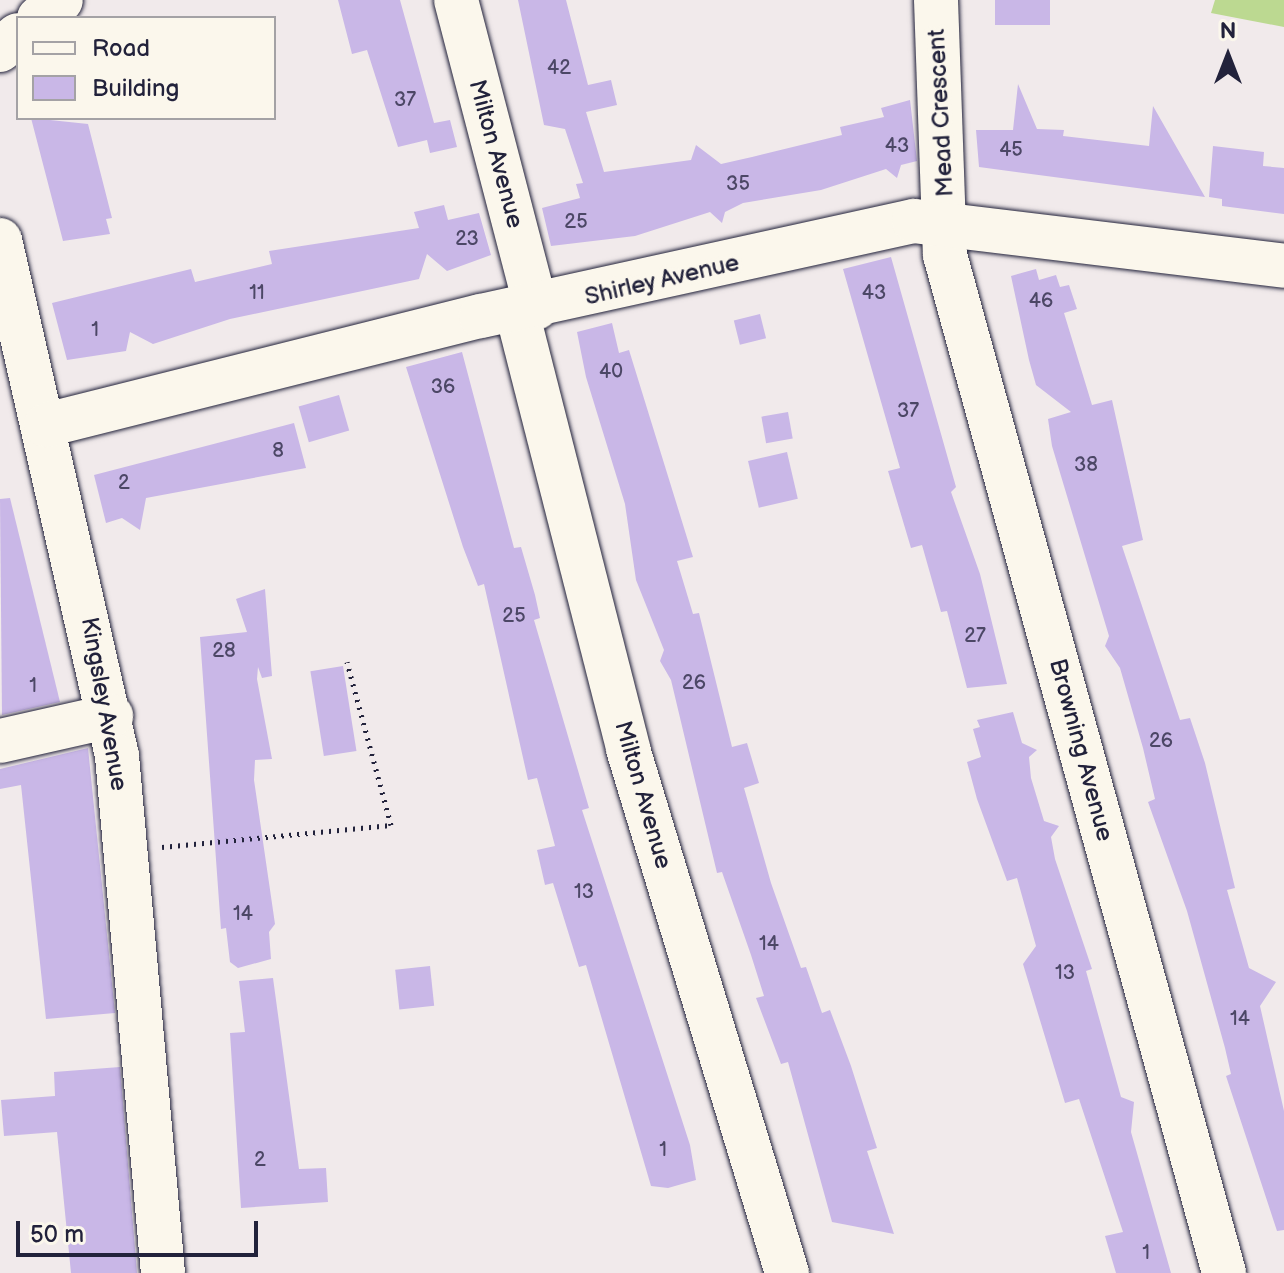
<!DOCTYPE html>
<style>
body{margin:0}
#map{position:relative;width:1284px;height:1273px;overflow:hidden;background:#f1eaeb;font-family:"Balsamiq Sans",sans-serif}
div>[style]{position:absolute}
[style*='--x']{left:calc(var(--x)*1px);top:calc(var(--y)*1px);width:calc(var(--w)*1px);rotate:calc(var(--a)*1deg)}
.green>*{inset:0;background:#bcd991}
.building>*{inset:0;background:#c9b7e7;transform-origin:0 0}
.path>*{height:5px;margin-top:-2.5px;transform-origin:0;background:repeating-linear-gradient(90deg,#22223b 0 2px,transparent 0 8px)}
.roads{filter:drop-shadow(0 0 2px #22223b) drop-shadow(0 0 2px #22223b)}
.minor>*{height:44px;margin:-22px;padding:0 22px;transform-origin:22px;border-radius:22px;background:#fbf7ec}
span{translate:-50% -50%;white-space:nowrap;text-align:center;line-height:1.15;-webkit-text-stroke:8px #fbf7ec;paint-order:stroke}
.number-label{font-size:20px;color:#4c4766}
.number-label span{-webkit-text-stroke-width:0}
.street-label{font-size:24px;color:#22223b}
.legend{position:absolute;left:16px;top:16px;width:260px;height:104px;box-sizing:border-box;background:#fbf7ec;border:2px solid #a4a2a5;margin:0;padding:10px 14px;list-style:none;font-size:24px;color:#22223b}
.legend li{display:flex;align-items:center;gap:16px;height:40px}
.legend b{width:40px;border:2px solid #a4a2a5}
.north{position:absolute;left:1188px;top:16px;width:80px;height:80px;-webkit-text-stroke:6px #fbf7ec;paint-order:stroke;rotate:0deg;font-size:22px;font-weight:700;line-height:32px;text-align:center;color:#22223b}
.north::after{content:'';display:block;margin:auto;width:28px;height:36px;background:#22223b;clip-path:polygon(50% 0,100% 100%,50% 72%,0 100%)}
.scale{position:absolute;left:16px;top:1221px;width:242px;height:36px;box-sizing:border-box;border:4px solid #22223b;border-top:0;padding-left:10px;font-size:24px;line-height:28px;white-space:nowrap;color:#22223b;-webkit-text-stroke:6px #fbf7ec;paint-order:stroke}
</style>
<div id="map">
<div class="green">
<i style="clip-path:polygon(1215px 0,1284px 0,1284px 27px,1211px 13px)"></i>
</div>
<div class="building">
<i style="clip-path:polygon(338px 0,400px 0,434px 123px,450px 120px,457px 147px,430px 153px,427px 140px,398px 147px,367px 50px,352px 54px)"></i>
<i style="clip-path:polygon(518px 0,566px 0,588px 85px,611px 80px,617px 105px,586px 112px,604px 172px,691px 160px,696px 145px,721px 164px,752px 157px,842px 135px,840px 127px,884px 117px,881px 108px,910px 100px,917px 161px,901px 165px,897px 178px,886px 169px,821px 190px,743px 203px,725px 212px,722px 223px,710px 212px,635px 236px,551px 246px,542px 208px,580px 198px,576px 184px,583px 183px,565px 129px,544px 125px)"></i>
<i style="left:995px;top:0;width:55px;height:25px"></i>
<i style="clip-path:polygon(1018px 84px,1037px 129px,1064px 130px,1063px 136px,1149px 146px,1153px 106px,1205px 197px,979px 167px,976px 130px,1013px 130px)"></i>
<i style="clip-path:polygon(31px 118px,88px 124px,112px 218px,106px 219px,110px 234px,63px 241px)"></i>
<i style="clip-path:polygon(1213px 146px,1264px 152px,1263px 166px,1284px 168px,1284px 214px,1222px 206px,1222px 199px,1209px 197px)"></i>
<i style="clip-path:polygon(444px 205px,448px 220px,479px 213px,491px 255px,447px 271px,427px 254px,419px 279px,230px 319px,153px 344px,130px 332px,126px 351px,67px 360px,52px 303px,191px 269px,195px 282px,272px 264px,269px 251px,419px 228px,414px 212px)"></i>
<i style="clip-path:polygon(891px 257px,956px 487px,951px 492px,980px 574px,1007px 684px,967px 688px,947px 611px,941px 612px,922px 545px,911px 548px,888px 471px,900px 468px,843px 269px)"></i>
<i style="clip-path:polygon(1036px 269px,1039px 280px,1056px 275px,1060px 287px,1069px 285px,1077px 309px,1064px 313px,1092px 405px,1112px 400px,1143px 540px,1122px 546px,1180px 720px,1190px 718px,1205px 763px,1235px 888px,1227px 890px,1249px 968px,1276px 982px,1260px 1006px,1284px 1111px,1284px 1230px,1277px 1231px,1226px 1076px,1231px 1074px,1225px 1048px,1187px 911px,1148px 802px,1155px 799px,1143px 748px,1120px 668px,1105px 646px,1109px 636px,1052px 446px,1048px 419px,1071px 412px,1036px 385px,1029px 360px,1011px 276px)"></i>
<i style="left:760px;top:314px;width:25px;height:27px;rotate:76deg"></i>
<i style="clip-path:polygon(612px 323px,619px 353px,629px 350px,693px 557px,677px 561px,693px 614px,699px 613px,732px 747px,747px 743px,759px 783px,744px 788px,771px 883px,801px 968px,806px 967px,822px 1013px,830px 1010px,851px 1066px,877px 1148px,867px 1151px,894px 1234px,832px 1222px,788px 1062px,781px 1064px,756px 998px,764px 996px,751px 955px,722px 872px,717px 873px,671px 680px,660px 661px,664px 650px,636px 580px,625px 504px,586px 377px,577px 332px)"></i>
<i style="clip-path:polygon(462px 352px,514px 548px,521px 547px,535px 595px,540px 618px,534px 620px,589px 808px,582px 810px,690px 1145px,696px 1180px,668px 1188px,651px 1186px,586px 965px,579px 967px,553px 883px,545px 885px,537px 850px,555px 846px,537px 778px,528px 780px,484px 584px,478px 586px,463px 547px,406px 367px)"></i>
<i style="left:339px;top:395px;width:37px;height:42px;rotate:74deg"></i>
<i style="left:788px;top:412px;width:27px;height:27px;rotate:80deg"></i>
<i style="clip-path:polygon(294px 423px,306px 468px,146px 498px,140px 530px,122px 518px,106px 523px,94px 475px)"></i>
<i style="left:787px;top:452px;width:48px;height:40px;rotate:77deg"></i>
<i style="clip-path:polygon(10px 498px,60px 702px,2px 715px,0 499px)"></i>
<i style="clip-path:polygon(265px 589px,272px 676px,262px 678px,258px 667px,257px 679px,272px 759px,255px 760px,254px 780px,275px 924px,269px 932px,271px 959px,238px 968px,230px 962px,226px 928px,221px 929px,200px 637px,247px 632px,236px 599px)"></i>
<i style="left:343px;top:666px;width:86px;height:33px;rotate:81deg"></i>
<i style="clip-path:polygon(1013px 712px,1022px 743px,1037px 750px,1029px 757px,1031px 778px,1044px 821px,1059px 826px,1051px 837px,1055px 859px,1092px 969px,1086px 971px,1121px 1097px,1134px 1102px,1131px 1132px,1171px 1273px,1116px 1273px,1105px 1236px,1123px 1232px,1079px 1099px,1065px 1103px,1023px 964px,1036px 946px,1017px 878px,1007px 881px,977px 799px,967px 762px,981px 757px,973px 729px,980px 727px,977px 720px)"></i>
<i style="clip-path:polygon(88px 748px,115px 1013px,46px 1019px,21px 785px,0 789px,0 769px)"></i>
<i style="left:430px;top:966px;width:40px;height:35px;rotate:84deg"></i>
<i style="clip-path:polygon(273px 978px,299px 1169px,326px 1168px,328px 1202px,241px 1208px,230px 1033px,245px 1032px,239px 981px)"></i>
<i style="clip-path:polygon(120px 1067px,137px 1273px,71px 1273px,57px 1132px,4px 1136px,1px 1100px,55px 1096px,54px 1072px)"></i>
</div>
<div class="path">
<i style="--x:162;--y:847;--w:230;--a:-5.5"></i>
<i style="--x:391;--y:825;--w:169;--a:-105.1"></i>
</div>
<div class="roads">
<div class="minor">
<i style="--x:456;--y:0;--w:318;--a:75.4"></i>
<i style="--x:936;--y:0;--w:255;--a:88"></i>
<i style="--x:945;--y:255;--w:1056;--a:74.67"></i>
<i style="--x:39;--y:18;--w:28;--a:-39"></i>
<i style="--x:0;--y:50;--w:23;--a:-40"></i>
<i style="--x:0;--y:240;--w:529;--a:77.22"></i>
<i style="--x:117;--y:756;--w:519;--a:84.92"></i>
<i style="--x:517;--y:312;--w:451;--a:75.7"></i>
<i style="--x:628;--y:749;--w:548;--a:73.12"></i>
<i style="--x:46;--y:425;--w:448;--a:-14.1"></i>
<i style="--x:481;--y:316;--w:443;--a:-12.4"></i>
<i style="--x:914;--y:221;--w:373;--a:6.9"></i>
<i style="--x:0;--y:741;--w:114;--a:-12.7"></i>
</div>
</div>
<div class="number-label">
<span style="left:559px;top:68px">42</span>
<span style="left:405px;top:100px">37</span>
<span style="left:897px;top:146px">43</span>
<span style="left:1011px;top:150px">45</span>
<span style="left:738px;top:184px">35</span>
<span style="left:576px;top:222px">25</span>
<span style="left:467px;top:239px">23</span>
<span style="left:257px;top:293px">11</span>
<span style="left:874px;top:293px">43</span>
<span style="left:1041px;top:301px">46</span>
<span style="left:95px;top:330px">1</span>
<span style="left:611px;top:372px">40</span>
<span style="left:443px;top:387px">36</span>
<span style="left:908px;top:411px">37</span>
<span style="left:278px;top:451px">8</span>
<span style="left:1086px;top:465px">38</span>
<span style="left:124px;top:483px">2</span>
<span style="left:514px;top:616px">25</span>
<span style="left:975px;top:636px">27</span>
<span style="left:224px;top:651px">28</span>
<span style="left:694px;top:683px">26</span>
<span style="left:33px;top:686px">1</span>
<span style="left:1161px;top:741px">26</span>
<span style="left:584px;top:892px">13</span>
<span style="left:243px;top:914px">14</span>
<span style="left:769px;top:944px">14</span>
<span style="left:1065px;top:973px">13</span>
<span style="left:1240px;top:1019px">14</span>
<span style="left:663px;top:1150px">1</span>
<span style="left:260px;top:1160px">2</span>
<span style="left:1146px;top:1253px">1</span>
</div>
<div class="street-label">
<span style="left:941px;top:113px;rotate:-93deg">Mead Crescent</span>
<span style="left:496px;top:154px;rotate:75deg">Milton Avenue</span>
<span style="left:662px;top:280px;rotate:-13deg">Shirley Avenue</span>
<span style="left:104px;top:704px;rotate:80deg">Kingsley Avenue</span>
<span style="left:1081px;top:750px;rotate:75deg">Browning Avenue</span>
<span style="left:643px;top:795px;rotate:74deg">Milton Avenue</span>
</div>
<ul class="legend">
<li><b style="height:10px;background:#fbf7ec"></b>Road</li>
<li><b style="height:22px;background:#c9b7e7"></b>Building</li>
</ul>
<div class="north">N</div>
<div class="scale">50 m</div>
</div>
